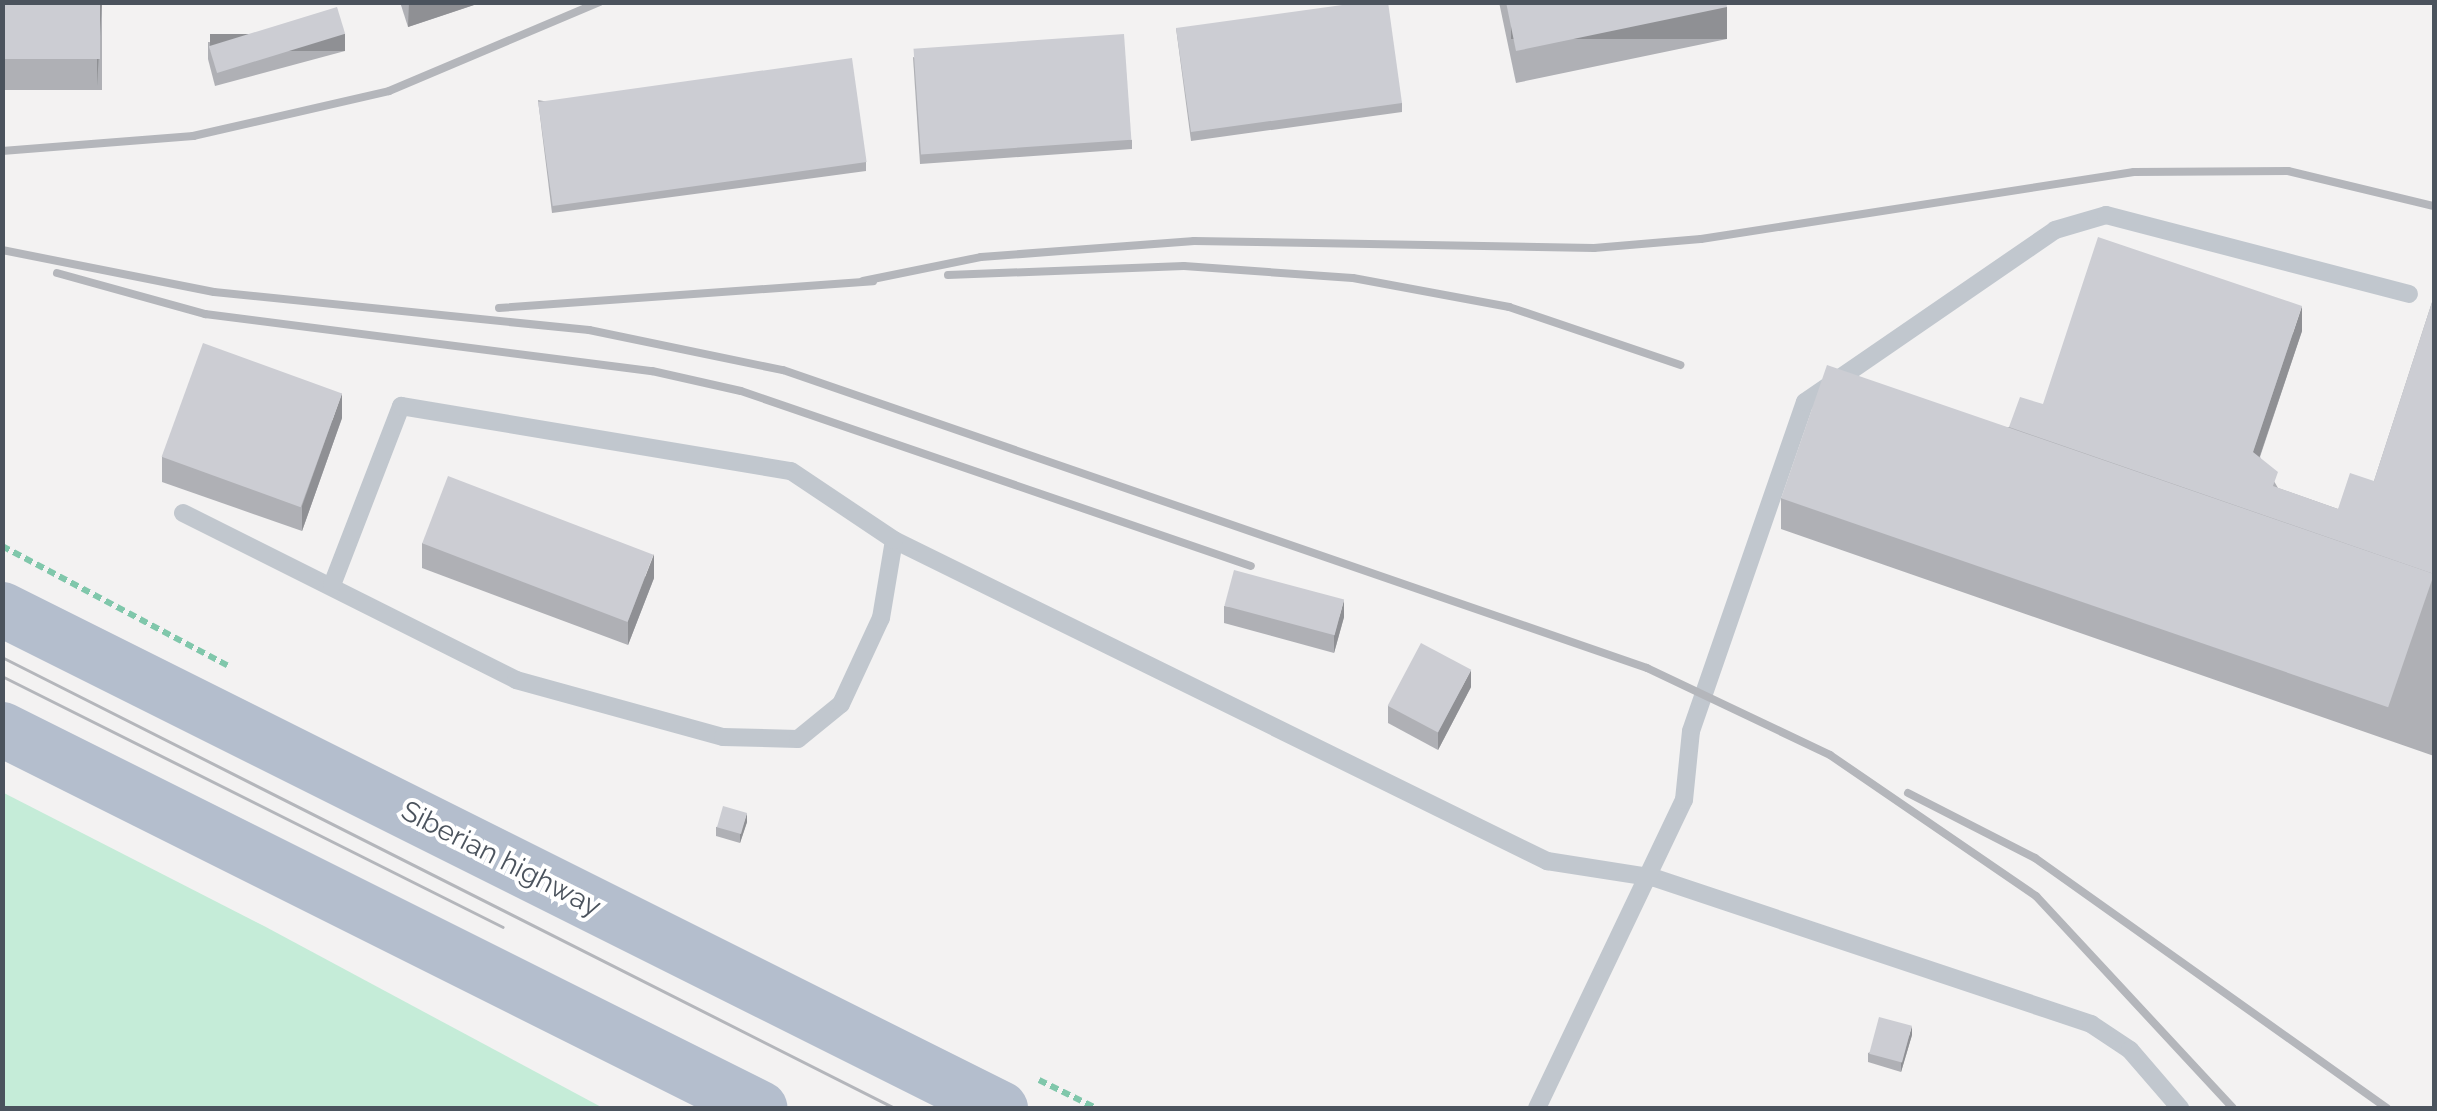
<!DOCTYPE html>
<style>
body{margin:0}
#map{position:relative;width:2437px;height:1111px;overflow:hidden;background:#f3f2f2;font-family:Raleway,sans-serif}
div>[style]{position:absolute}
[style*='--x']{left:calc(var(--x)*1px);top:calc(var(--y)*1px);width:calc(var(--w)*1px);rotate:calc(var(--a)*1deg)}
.green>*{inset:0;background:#c5ecd8}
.path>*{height:6px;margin-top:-3px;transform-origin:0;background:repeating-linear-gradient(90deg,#80c7ab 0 8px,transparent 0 13px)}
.lane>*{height:18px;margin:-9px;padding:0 9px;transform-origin:9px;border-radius:9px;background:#c1c7ce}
.primary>*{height:55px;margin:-27.5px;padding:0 27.5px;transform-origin:27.5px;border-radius:27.5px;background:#b4becd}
.tram>*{height:2.5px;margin:-1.25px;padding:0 1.25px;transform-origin:1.25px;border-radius:1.25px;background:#b4b6bb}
.rail>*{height:8px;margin:-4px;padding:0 4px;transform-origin:4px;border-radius:4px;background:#b4b6bb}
.wall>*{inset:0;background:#afb0b5;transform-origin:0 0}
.shaded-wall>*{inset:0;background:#8f9094;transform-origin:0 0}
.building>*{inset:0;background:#cccdd3;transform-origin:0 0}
span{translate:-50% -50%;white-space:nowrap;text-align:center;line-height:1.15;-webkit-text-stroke:8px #fff;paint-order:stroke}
.street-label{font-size:28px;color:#4b535d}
.frame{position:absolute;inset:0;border:5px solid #4b535d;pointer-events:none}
</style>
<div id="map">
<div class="green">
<i style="clip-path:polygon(2px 792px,264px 926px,603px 1108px,3px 1108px)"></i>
</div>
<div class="path">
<i style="--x:2;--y:546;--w:255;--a:27.9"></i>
<i style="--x:1039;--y:1080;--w:64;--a:26.2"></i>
</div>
<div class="lane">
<i style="--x:183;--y:513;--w:373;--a:26.6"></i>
<i style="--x:516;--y:680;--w:215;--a:15.4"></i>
<i style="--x:723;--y:737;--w:75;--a:1.5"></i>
<i style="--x:798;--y:739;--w:55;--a:-39.1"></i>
<i style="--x:841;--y:704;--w:95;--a:-65.1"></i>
<i style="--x:881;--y:618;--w:79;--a:-80.5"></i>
<i style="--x:894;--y:540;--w:728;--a:26.18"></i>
<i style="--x:1547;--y:861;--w:109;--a:8.9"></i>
<i style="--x:1655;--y:878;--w:460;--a:18.5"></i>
<i style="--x:2091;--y:1024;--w:47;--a:33.7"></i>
<i style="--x:2130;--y:1050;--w:77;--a:49.2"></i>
<i style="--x:332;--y:585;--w:192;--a:-68.9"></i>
<i style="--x:401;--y:406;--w:395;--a:9.5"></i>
<i style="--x:791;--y:471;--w:124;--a:33.8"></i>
<i style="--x:1537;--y:1108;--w:341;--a:-64.5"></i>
<i style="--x:1684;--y:800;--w:69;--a:-84.2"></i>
<i style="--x:1691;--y:731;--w:348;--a:-70.9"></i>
<i style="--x:1805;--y:402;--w:303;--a:-34.5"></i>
<i style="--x:2055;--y:230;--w:53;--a:-16.4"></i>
<i style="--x:2106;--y:215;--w:313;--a:14.6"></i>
</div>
<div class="primary">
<i style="--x:2;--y:609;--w:1116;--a:26.57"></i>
<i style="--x:2;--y:729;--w:847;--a:26.57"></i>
</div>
<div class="tram">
<i style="--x:2;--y:657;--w:1000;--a:26.8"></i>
<i style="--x:2;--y:676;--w:560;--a:26.61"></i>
</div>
<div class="rail">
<i style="--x:2;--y:151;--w:192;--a:-4.5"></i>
<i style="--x:193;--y:136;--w:201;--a:-12.9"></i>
<i style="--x:389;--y:91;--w:229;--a:-22.9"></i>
<i style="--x:2;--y:250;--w:216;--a:11.2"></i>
<i style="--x:214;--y:292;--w:377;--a:5.8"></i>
<i style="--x:589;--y:330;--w:198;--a:11.7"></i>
<i style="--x:783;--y:370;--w:914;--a:19.03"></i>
<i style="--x:1647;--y:668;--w:203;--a:25.4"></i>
<i style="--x:1830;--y:755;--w:250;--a:34.4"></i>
<i style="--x:2036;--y:896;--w:289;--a:47.1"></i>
<i style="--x:57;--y:273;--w:154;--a:15.5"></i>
<i style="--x:205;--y:314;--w:451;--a:7.3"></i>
<i style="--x:652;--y:371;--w:91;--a:12.7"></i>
<i style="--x:741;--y:391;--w:539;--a:18.94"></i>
<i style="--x:948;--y:275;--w:236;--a:-2.2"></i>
<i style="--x:1184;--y:266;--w:169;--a:4.1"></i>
<i style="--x:1353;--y:278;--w:159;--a:10.5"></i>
<i style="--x:1509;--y:307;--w:181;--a:18.7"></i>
<i style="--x:863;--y:281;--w:120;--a:-11.5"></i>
<i style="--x:981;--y:257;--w:214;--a:-4.3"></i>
<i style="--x:1194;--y:241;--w:400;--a:1"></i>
<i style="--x:1594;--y:248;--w:107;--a:-4.8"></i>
<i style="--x:1701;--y:239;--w:438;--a:-8.8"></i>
<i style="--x:2134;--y:172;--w:154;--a:-0.4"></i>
<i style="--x:2288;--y:171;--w:150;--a:13.5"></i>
<i style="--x:499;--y:308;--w:375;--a:-4.1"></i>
<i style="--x:1908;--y:793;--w:143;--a:27.1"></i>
<i style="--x:2035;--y:858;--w:432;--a:35.4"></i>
</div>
<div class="wall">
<i style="left:2px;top:2px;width:100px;height:88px"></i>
<i style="clip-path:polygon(400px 2px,483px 2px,408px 27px)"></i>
<i style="clip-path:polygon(1499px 2px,1726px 2px,1727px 39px,1516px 83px)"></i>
<i style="clip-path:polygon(1176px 28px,1402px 103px,1402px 112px,1191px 141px)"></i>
<i style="clip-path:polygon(208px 42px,345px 51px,215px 86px,208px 59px)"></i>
<i style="clip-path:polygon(913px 57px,1132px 140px,1132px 149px,920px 164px)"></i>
<i style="clip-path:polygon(538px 100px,866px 162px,866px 171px,552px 213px)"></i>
<i style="clip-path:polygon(2434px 296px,2434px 756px,1781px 529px,1781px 498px,2009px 427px,2043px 404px,2302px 331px,2260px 457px,2278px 488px,2338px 509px,2374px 481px)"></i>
<i style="clip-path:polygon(342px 418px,302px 531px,162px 482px,162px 457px)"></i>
<i style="clip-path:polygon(422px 543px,654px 578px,628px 645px,422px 568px)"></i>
<i style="clip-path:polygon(1224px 606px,1344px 617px,1334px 653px,1224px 623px)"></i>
<i style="clip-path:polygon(1471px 687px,1438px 750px,1388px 723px,1388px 706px)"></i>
<i style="clip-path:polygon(747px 822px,740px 843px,716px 836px,716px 827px)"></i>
<i style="clip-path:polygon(1912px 1035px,1901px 1072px,1868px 1062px,1868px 1053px)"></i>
</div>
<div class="shaded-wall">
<i style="clip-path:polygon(100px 2px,102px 2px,97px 86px,97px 55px)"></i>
<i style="clip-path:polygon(409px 2px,483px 2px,408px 27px)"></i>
<i style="left:1727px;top:7px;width:32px;height:216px;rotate:90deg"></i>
<i style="left:345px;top:34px;width:17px;height:135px;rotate:90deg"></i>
<i style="clip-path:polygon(2302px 306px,2302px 331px,2253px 476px,2253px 452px)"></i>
<i style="clip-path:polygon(342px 393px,342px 418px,302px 531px,302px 506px)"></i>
<i style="clip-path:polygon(654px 554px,654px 578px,628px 645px,628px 621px)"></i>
<i style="clip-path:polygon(1344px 600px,1344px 617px,1334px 653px,1334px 636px)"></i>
<i style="clip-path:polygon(1471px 670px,1471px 687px,1438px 750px,1438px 732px)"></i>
<i style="clip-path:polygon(747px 813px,747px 822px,740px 843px,740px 834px)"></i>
<i style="clip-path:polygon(1912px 1026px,1912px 1035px,1901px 1072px,1901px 1063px)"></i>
</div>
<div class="building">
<i style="left:2px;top:2px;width:98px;height:57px"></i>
<i style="clip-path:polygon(1364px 2px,1388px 2px,1402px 103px,1191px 132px,1176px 28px)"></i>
<i style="clip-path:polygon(1506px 2px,1726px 2px,1727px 7px,1516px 51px)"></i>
<i style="left:337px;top:7px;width:28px;height:134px;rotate:73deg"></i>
<i style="left:1124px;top:34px;width:106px;height:211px;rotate:86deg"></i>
<i style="left:852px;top:58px;width:105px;height:317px;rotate:82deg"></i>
<i style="clip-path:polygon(2098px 237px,2302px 306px,2253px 452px,2278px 472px,2273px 486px,2338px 509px,2350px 473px,2374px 481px,2434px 296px,2434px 574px,2009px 427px,2020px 397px,2043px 404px)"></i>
<i style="left:203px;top:343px;width:148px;height:121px;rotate:20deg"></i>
<i style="left:1827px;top:365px;width:642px;height:141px;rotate:19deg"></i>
<i style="left:448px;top:476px;width:220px;height:72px;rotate:21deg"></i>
<i style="left:1234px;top:570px;width:114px;height:37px;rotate:15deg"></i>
<i style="left:1421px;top:643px;width:57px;height:71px;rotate:28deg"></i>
<i style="left:723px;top:806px;width:25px;height:22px;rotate:16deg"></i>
<i style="left:1879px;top:1017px;width:34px;height:38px;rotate:15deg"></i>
</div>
<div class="street-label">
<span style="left:501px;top:859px;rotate:27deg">Siberian highway</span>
</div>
<div class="frame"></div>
</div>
